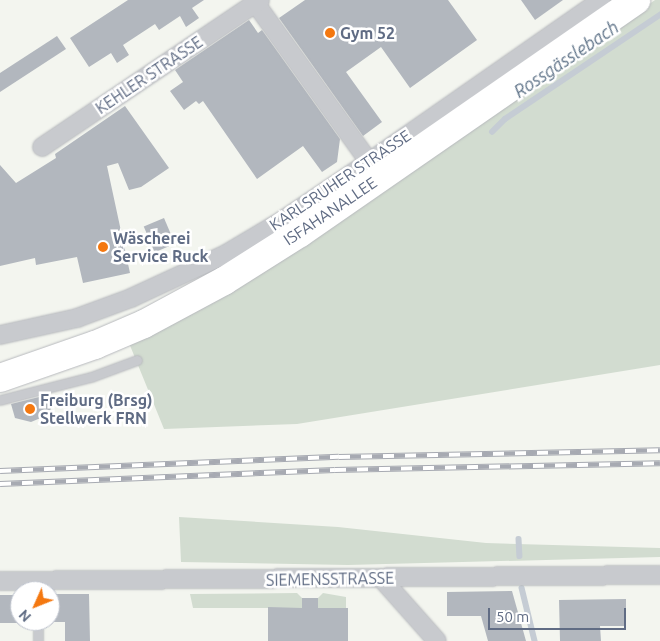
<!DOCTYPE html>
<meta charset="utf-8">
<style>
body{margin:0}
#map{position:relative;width:660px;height:641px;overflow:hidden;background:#f3f5ef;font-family:Ubuntu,sans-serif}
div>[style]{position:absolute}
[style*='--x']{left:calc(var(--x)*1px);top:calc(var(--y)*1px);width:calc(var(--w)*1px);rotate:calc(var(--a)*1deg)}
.green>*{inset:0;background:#d2dcd0}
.stream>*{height:5.5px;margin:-2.75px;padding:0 2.75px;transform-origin:2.75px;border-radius:2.75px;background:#c5ccd4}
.building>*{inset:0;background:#b2b7be;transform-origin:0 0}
.roads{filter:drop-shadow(0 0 1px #b7b9bd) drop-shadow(0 0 1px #b7b9bd)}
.service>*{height:9px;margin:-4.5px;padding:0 4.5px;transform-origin:4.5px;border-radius:4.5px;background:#c8cace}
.minor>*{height:18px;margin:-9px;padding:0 9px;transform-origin:9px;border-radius:9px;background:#c8cace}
.trunk>*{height:28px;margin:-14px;padding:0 14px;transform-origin:14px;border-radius:14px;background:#fff}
.rail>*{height:5.5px;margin-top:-2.75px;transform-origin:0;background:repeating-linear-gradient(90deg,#fff 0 11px,#a7aab2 0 22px);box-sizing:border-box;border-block:1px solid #a7aab2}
.dots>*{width:14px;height:14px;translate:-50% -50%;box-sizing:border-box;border:2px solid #fff;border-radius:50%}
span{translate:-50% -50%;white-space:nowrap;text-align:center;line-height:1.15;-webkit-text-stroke:5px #fff;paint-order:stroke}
.poi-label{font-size:16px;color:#606c84;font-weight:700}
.left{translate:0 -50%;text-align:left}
.street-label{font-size:16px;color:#606c84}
.water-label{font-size:18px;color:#607489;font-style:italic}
.north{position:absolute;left:10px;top:581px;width:50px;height:50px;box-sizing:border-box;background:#fff;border:1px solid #bfc4ce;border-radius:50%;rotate:226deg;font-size:14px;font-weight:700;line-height:20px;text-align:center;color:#606c84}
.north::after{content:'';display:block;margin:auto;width:18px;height:22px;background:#f47810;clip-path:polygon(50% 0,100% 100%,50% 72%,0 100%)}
.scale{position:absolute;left:488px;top:608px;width:138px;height:22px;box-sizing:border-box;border:2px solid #606c84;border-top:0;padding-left:6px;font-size:15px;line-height:18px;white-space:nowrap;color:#606c84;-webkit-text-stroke:4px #fff;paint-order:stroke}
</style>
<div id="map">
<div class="green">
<i style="clip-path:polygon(655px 0,660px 0,660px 365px,297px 424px,164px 429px,129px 343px,231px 293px,272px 267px)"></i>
<i style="clip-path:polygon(179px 517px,338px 527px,486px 543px,660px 548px,660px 557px,348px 565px,181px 562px)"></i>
<i style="clip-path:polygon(297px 593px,302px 598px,302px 608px,193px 608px,190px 594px)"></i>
<i style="clip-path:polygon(323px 593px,346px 597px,346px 608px,318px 608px,318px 598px)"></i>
</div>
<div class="stream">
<i style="--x:492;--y:132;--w:18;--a:-45"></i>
<i style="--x:505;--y:119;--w:187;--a:-33.9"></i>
<i style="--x:519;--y:539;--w:17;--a:87"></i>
<i style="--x:522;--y:588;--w:55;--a:76.2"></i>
</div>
<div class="building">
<i style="clip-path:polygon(128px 0,204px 0,192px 8px,199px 18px,186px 27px,180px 16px,159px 30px,155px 24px,123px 45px,129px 55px,117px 63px,111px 53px,89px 67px,70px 38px)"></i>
<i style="clip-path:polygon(305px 0,448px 0,477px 40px,410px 88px,381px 47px,346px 72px,382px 122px,363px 136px,279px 18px)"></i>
<i style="clip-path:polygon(521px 0,563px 0,535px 20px)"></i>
<i style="clip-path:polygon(249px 20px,258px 33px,262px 30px,340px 139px,337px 162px,322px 172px,303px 146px,257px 179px,203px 101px,199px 104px,196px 101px,184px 110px,170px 91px,183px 82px,175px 70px)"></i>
<i style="clip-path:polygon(57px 36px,66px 49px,0 92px,0 73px)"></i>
<i style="clip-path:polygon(125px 106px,169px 168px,141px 187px,129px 190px,118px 163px,107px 166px,130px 273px,83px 283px,77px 257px,36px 265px,35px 258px,0 266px,0 165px,16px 183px,56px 158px,55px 154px)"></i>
<i style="left:164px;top:218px;width:28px;height:22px;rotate:67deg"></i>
<i style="clip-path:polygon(47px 395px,51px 409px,43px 417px,31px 422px,15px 418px,11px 404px)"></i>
<i style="clip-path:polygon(512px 591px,526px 641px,488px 641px,481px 616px,447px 616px,447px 592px)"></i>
<i style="clip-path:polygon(50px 594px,89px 594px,90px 641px,65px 641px,65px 622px,50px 622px)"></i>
<i style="left:0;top:595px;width:20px;height:28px"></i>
<i style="clip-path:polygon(302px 598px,318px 598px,318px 608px,348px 608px,348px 641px,268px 641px,268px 607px,302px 608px)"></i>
<i style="clip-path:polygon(626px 599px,626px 626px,600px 626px,601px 641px,560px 641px,559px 600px)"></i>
</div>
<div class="roads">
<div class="service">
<i style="--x:0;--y:400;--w:94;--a:-14.2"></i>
<i style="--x:91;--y:377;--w:49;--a:-20.3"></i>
<i style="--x:38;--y:621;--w:20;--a:90"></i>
</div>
<div class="minor">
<i style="--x:256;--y:4;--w:194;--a:54.4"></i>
<i style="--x:42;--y:147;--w:263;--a:-34"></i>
<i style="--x:0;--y:335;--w:79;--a:-12.4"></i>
<i style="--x:77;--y:318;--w:58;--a:-20.3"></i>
<i style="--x:131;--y:298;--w:105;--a:-24.9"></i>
<i style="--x:226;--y:254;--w:66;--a:-30.8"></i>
<i style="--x:283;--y:220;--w:104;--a:-34"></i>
<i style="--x:369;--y:162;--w:283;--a:-34.9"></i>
<i style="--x:381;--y:578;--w:84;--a:48.4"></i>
<i style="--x:0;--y:581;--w:660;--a:-0.52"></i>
</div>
<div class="trunk">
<i style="--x:0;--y:378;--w:101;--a:-19.2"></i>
<i style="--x:95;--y:345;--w:53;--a:-23.2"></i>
<i style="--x:144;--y:324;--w:91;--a:-28.3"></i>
<i style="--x:224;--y:281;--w:90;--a:-32.3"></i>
<i style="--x:300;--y:233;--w:409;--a:-34.7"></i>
</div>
</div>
<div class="rail">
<i style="--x:0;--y:471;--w:339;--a:-2.4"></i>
<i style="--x:339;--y:457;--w:321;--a:-1.2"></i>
<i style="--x:0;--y:484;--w:335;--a:-2.4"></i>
<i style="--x:335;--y:470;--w:325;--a:-1.2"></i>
</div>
<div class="dots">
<i style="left:330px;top:33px;background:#f47810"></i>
<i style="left:103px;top:247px;background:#f47810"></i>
<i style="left:30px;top:409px;background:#f47810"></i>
</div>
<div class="poi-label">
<span class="left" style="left:340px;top:33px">Gym 52</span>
<span class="left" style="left:113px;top:247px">Wäscherei<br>Service Ruck</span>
<span class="left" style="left:40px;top:409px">Freiburg (Brsg)<br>Stellwerk FRN</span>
</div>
<div class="street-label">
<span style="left:149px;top:75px;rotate:-34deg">KEHLER STRASSE</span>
<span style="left:340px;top:180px;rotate:-34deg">KARLSRUHER STRASSE</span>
<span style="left:330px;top:211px;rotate:-34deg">ISFAHANALLEE</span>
<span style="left:330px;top:579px;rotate:-1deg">SIEMENSSTRASSE</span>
</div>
<div class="water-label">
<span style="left:566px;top:59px;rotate:-34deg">Rossgässlebach</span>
</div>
<div class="north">N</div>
<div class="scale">50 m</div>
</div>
